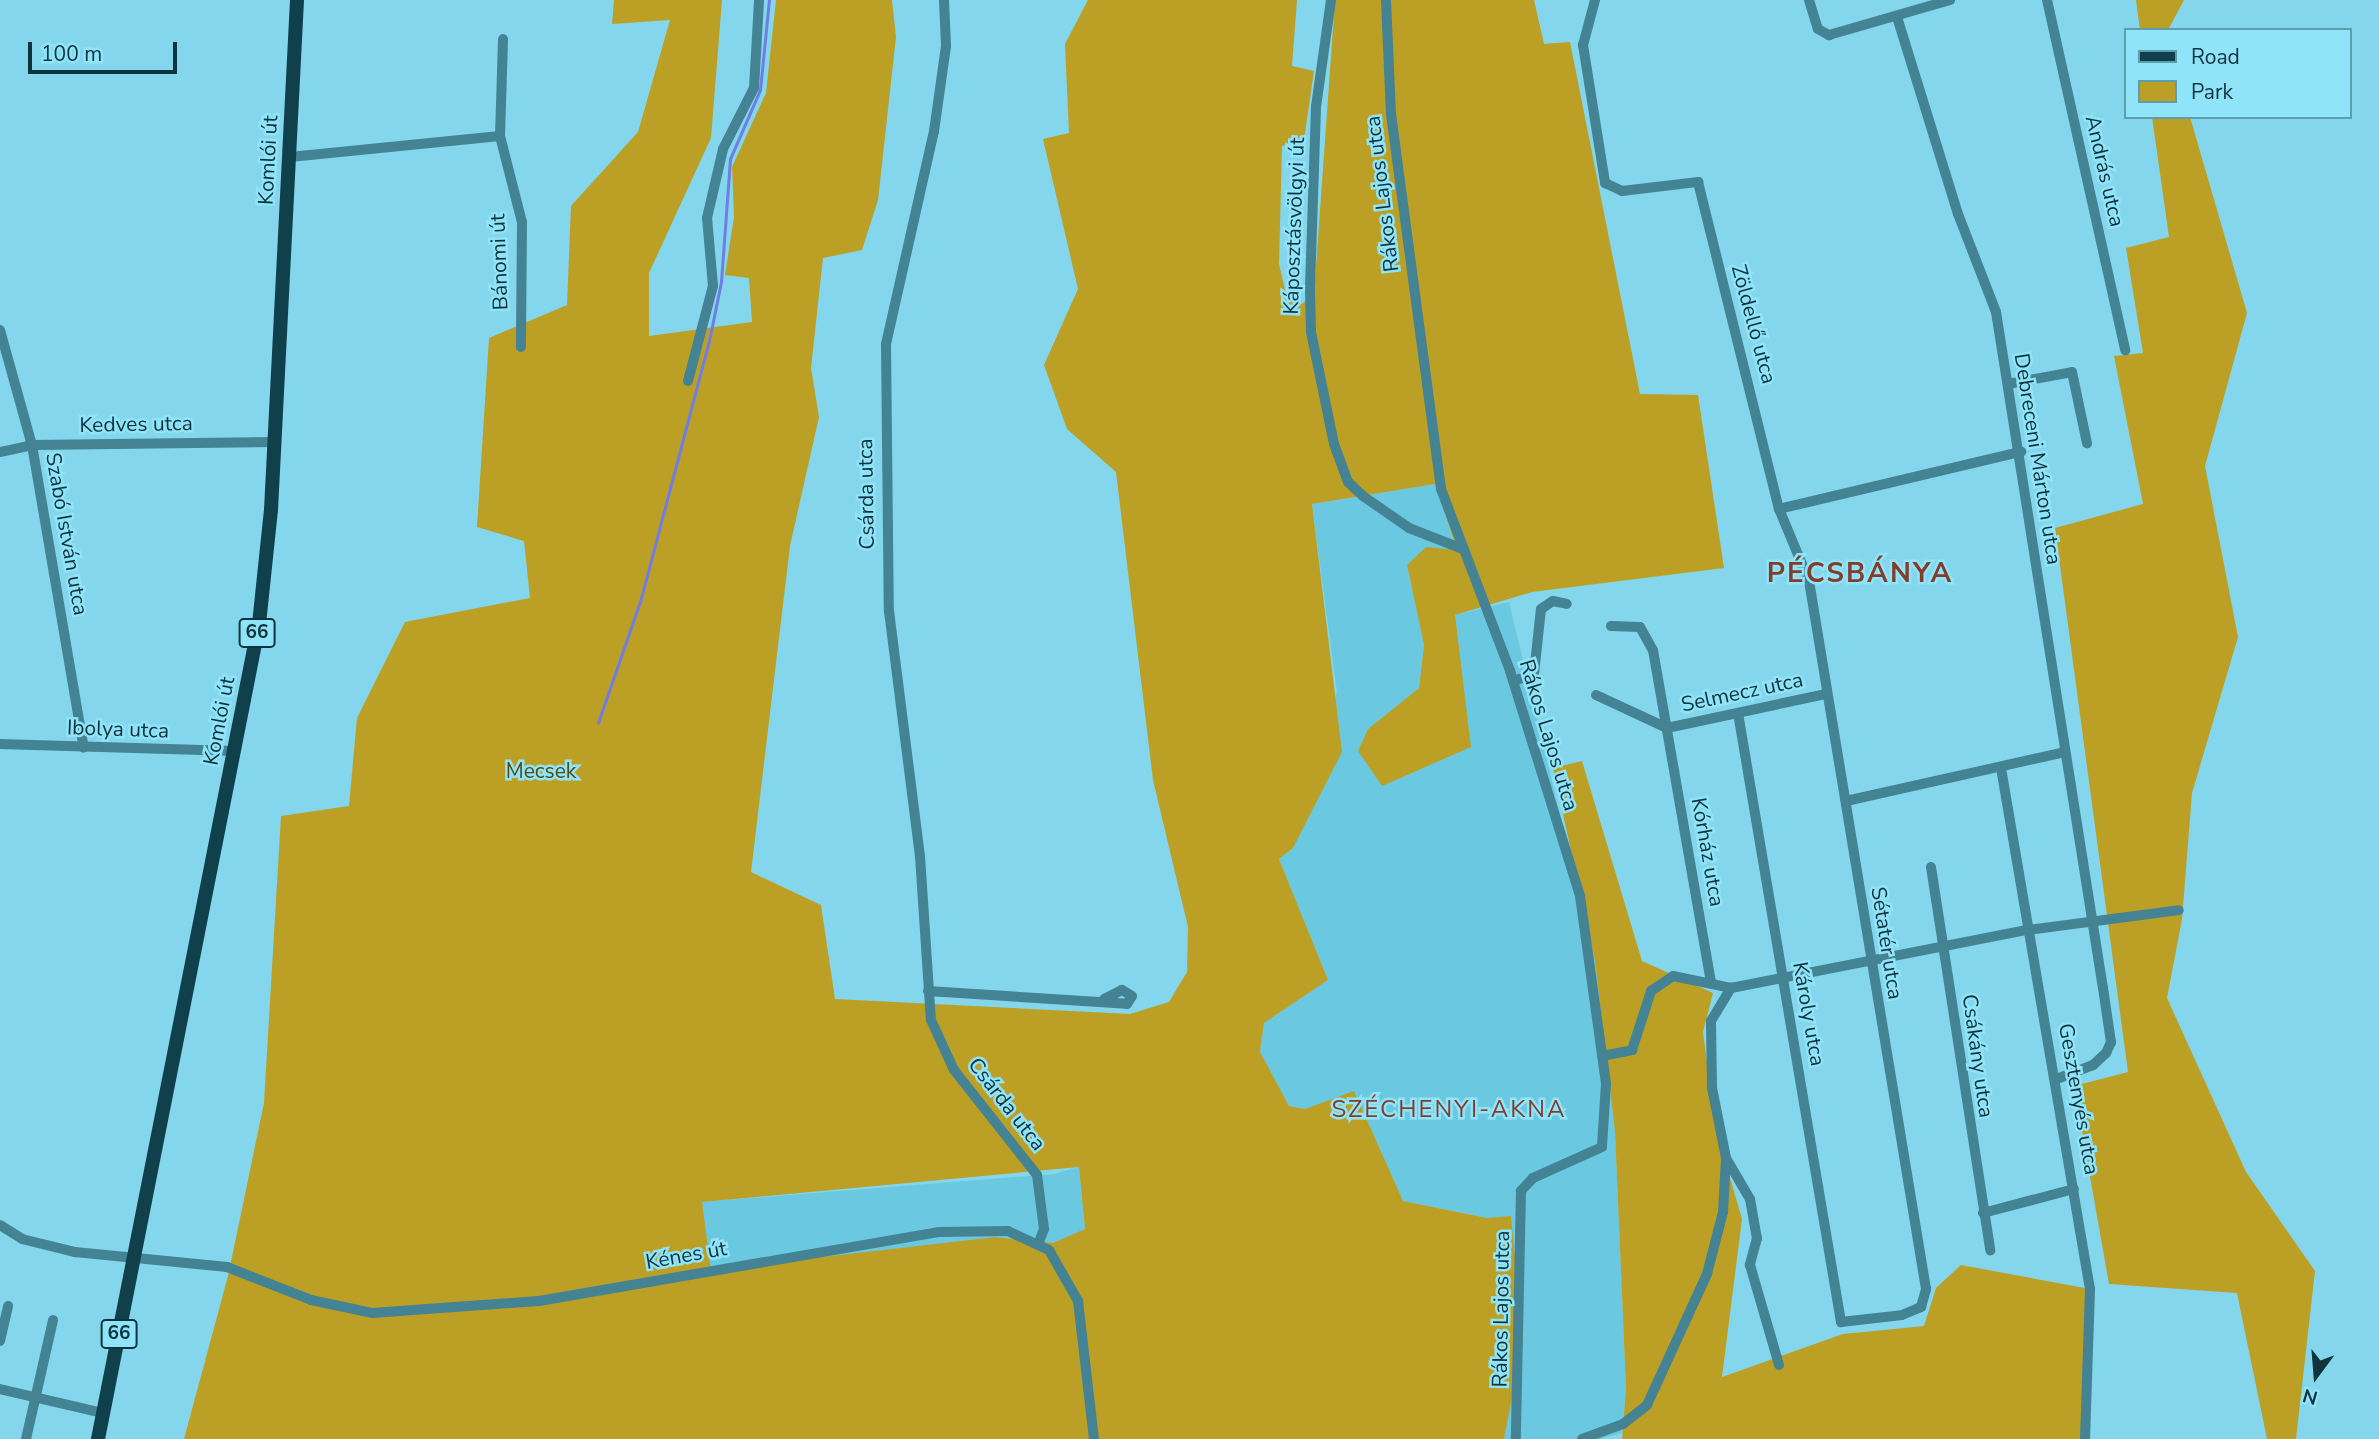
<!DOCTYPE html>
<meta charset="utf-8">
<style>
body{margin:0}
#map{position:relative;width:2379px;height:1439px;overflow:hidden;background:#83d6eb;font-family:"Nunito Sans",sans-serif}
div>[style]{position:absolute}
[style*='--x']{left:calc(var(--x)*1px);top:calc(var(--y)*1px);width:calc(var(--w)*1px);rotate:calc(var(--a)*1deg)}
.built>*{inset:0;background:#6ac9e0}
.green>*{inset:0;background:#bba025}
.stream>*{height:2.5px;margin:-1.25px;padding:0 1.25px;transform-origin:1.25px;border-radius:1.25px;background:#707de6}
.minor>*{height:10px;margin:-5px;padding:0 5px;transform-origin:5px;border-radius:5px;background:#438393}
.major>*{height:14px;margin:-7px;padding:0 7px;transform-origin:7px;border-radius:7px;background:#10404b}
span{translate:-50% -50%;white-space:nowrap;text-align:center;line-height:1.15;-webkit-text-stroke:5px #90e4f9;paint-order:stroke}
.shield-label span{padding:2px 5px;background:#90e4f9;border:2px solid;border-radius:5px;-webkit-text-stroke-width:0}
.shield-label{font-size:19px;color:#10343d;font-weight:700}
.street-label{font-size:21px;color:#10343d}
.park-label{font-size:21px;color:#564911}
.quarter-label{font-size:24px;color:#823d2b;letter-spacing:2px}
.district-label{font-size:28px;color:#823d2b;font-weight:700;letter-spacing:2px}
.legend{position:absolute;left:2124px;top:28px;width:228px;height:91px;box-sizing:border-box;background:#90e4f9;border:2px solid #5d9eae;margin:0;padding:9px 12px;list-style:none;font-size:21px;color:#10343d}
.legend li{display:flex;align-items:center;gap:14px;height:35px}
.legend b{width:35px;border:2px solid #5d9eae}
.north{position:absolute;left:2281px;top:1341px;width:70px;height:70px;-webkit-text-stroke:5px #90e4f9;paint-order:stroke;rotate:196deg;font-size:19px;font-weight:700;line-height:28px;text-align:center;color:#10343d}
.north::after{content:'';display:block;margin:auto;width:24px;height:32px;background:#10343d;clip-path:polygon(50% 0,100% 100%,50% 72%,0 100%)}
.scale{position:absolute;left:28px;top:42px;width:149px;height:32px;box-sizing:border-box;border:4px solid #10343d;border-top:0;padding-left:9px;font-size:21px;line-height:24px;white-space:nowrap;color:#10343d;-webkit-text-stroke:5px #90e4f9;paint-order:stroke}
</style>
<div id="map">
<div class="built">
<i style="clip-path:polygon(1435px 484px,1457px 551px,1407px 565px,1424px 645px,1419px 688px,1368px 729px,1383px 786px,1455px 615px,1509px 602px,1595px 961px,1615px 1132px,1626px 1388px,1622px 1433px,1600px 1439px,1504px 1439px,1523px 1342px,1487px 1218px,1402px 1201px,1305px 1109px,1289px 1106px,1260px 1053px,1264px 1023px,1328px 980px,1279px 859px,1293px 848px,1337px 692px,1312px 504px)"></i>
<i style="clip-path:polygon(1079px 1167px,1085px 1230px,1053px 1243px,995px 1237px,711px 1271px,701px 1202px,1054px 1174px)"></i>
</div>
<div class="green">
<i style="clip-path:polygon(evenodd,614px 0,722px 0,711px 138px,649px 273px,649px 336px,752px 322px,749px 278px,725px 275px,734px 217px,732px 167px,766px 93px,776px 0,892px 0,896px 37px,878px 200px,862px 250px,823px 258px,811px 368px,819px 417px,790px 546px,751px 872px,821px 905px,835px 999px,1130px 1014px,1169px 1002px,1187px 972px,1188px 927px,1153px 780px,1116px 472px,1067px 429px,1044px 365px,1078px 289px,1043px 139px,1069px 133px,1065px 44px,1088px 0,1297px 0,1292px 66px,1314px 71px,1304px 140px,1282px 146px,1279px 264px,1287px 298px,1300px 305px,1314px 295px,1335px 0,1534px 0,1544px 44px,1570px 42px,1640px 394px,1698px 395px,1724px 568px,1532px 592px,1455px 615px,1471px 747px,1382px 786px,1358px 751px,1368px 729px,1419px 688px,1424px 645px,1407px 565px,1426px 547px,1457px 550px,1435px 484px,1312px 504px,1342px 752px,1293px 848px,1279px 859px,1328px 980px,1264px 1023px,1260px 1052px,1289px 1106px,1305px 1109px,1354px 1091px,1403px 1201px,1487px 1218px,1511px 1216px,1523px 1342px,1504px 1439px,184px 1439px,228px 1276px,264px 1103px,281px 816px,349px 806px,357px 718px,405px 622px,530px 598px,524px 541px,477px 527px,489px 338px,567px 305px,571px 206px,638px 132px,670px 20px,612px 24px,614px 0,1079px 1167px,1085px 1229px,1053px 1243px,995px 1237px,711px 1270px,702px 1202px,1079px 1167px)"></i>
<i style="clip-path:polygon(2136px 0,2184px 0,2168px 30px,2140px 30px)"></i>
<i style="clip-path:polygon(2152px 117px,2190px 117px,2247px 313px,2205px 466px,2238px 637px,2192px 793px,2182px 919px,2167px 998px,2246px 1172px,2315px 1271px,2296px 1439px,2267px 1439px,2237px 1293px,2109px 1284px,2074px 1086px,2128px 1072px,2055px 528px,2143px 504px,2114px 356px,2143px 353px,2126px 248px,2169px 237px)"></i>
<i style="clip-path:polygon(1582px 761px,1642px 961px,1713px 993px,1703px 1032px,1716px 1130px,1742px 1219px,1722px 1377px,1843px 1334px,1924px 1326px,1936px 1288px,1961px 1265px,2090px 1289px,2085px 1439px,1622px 1439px,1626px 1388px,1615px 1132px,1595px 961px,1553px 768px)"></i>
</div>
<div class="stream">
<i style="--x:598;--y:723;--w:128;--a:-70.9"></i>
<i style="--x:640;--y:602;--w:270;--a:-75.2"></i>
<i style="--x:709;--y:341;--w:60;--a:-78.5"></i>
<i style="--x:721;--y:282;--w:123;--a:-85.8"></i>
<i style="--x:730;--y:159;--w:75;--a:-66.5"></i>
<i style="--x:760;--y:90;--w:90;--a:-84.3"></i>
</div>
<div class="minor">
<i style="--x:944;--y:0;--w:46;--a:87.5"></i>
<i style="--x:946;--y:46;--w:86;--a:98"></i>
<i style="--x:934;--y:131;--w:218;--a:102.7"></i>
<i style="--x:886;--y:344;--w:267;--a:89.4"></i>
<i style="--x:889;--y:611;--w:247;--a:82.8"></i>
<i style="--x:920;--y:856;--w:164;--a:86.2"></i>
<i style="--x:931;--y:1020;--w:55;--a:65.3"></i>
<i style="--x:954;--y:1070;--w:134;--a:51.7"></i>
<i style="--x:1037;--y:1175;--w:54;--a:82.6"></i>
<i style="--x:1044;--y:1229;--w:14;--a:111"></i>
<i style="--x:1331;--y:0;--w:108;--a:98"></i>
<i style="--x:1316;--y:107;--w:184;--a:91.9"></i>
<i style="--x:1310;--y:291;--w:41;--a:88.6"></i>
<i style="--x:1311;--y:332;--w:114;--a:78.4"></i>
<i style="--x:1334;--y:444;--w:40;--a:69.8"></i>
<i style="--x:1348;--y:482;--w:21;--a:43"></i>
<i style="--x:1363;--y:496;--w:56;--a:34.8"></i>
<i style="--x:1409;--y:528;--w:58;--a:21.3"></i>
<i style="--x:1386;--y:0;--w:114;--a:87.5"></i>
<i style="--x:1391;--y:114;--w:378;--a:82.4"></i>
<i style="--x:1441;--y:489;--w:195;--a:69.2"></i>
<i style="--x:1510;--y:671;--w:236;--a:72.7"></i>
<i style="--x:1580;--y:896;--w:189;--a:82.1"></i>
<i style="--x:1606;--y:1083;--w:64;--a:93.6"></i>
<i style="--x:1602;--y:1147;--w:76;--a:155.8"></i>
<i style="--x:1533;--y:1178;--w:18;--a:133"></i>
<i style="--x:1521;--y:1191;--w:248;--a:91.2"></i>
<i style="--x:1595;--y:0;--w:47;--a:104.9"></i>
<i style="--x:1583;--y:45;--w:140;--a:80.9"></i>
<i style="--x:1605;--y:183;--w:19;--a:25"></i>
<i style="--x:1622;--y:191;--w:77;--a:-6.8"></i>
<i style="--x:1698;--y:182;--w:337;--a:76.1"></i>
<i style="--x:1779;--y:509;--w:249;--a:-13.3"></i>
<i style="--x:1809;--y:0;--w:30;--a:73"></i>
<i style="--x:1818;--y:29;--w:13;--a:29"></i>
<i style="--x:1829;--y:35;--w:126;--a:-16.1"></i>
<i style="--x:2047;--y:0;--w:359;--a:77.4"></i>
<i style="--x:1897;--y:17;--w:206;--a:72.8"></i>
<i style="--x:1958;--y:214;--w:105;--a:68.8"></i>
<i style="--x:1996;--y:312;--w:684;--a:81.01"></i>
<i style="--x:2103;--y:988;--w:55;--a:81.6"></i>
<i style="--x:2111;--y:1042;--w:12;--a:114"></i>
<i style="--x:2106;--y:1053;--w:18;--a:137"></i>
<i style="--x:2093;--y:1065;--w:39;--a:159"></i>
<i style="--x:500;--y:136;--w:97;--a:-88.2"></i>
<i style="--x:290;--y:157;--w:211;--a:-5.7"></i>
<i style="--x:500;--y:136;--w:89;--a:75.7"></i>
<i style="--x:522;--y:222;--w:125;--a:90.5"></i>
<i style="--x:0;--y:330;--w:119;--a:74.5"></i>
<i style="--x:32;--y:445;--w:307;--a:80.3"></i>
<i style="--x:688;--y:381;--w:98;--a:-75.3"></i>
<i style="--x:713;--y:286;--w:68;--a:-95"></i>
<i style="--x:707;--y:218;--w:71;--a:-76.9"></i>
<i style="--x:723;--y:149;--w:68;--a:-63.1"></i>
<i style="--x:754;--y:88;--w:88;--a:-86.7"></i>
<i style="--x:2008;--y:384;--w:65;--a:-10.6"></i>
<i style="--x:2072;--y:372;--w:73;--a:78.1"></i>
<i style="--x:0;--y:452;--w:33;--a:-12"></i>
<i style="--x:32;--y:445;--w:243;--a:-0.7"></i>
<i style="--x:1611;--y:626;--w:29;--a:2"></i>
<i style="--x:1640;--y:627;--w:26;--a:61"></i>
<i style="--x:1653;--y:650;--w:337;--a:80.1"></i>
<i style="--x:1513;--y:681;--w:22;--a:-18"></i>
<i style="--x:1534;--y:674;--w:65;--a:-83.9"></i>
<i style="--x:1541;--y:609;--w:14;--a:-34"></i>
<i style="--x:1553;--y:601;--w:14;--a:12"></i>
<i style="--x:1596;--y:695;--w:78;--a:24.9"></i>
<i style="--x:1667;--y:728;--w:163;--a:-12.1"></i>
<i style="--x:1738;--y:713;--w:618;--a:80.4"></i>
<i style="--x:1841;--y:1322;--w:61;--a:-6.5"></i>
<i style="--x:1902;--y:1315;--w:21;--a:-23"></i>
<i style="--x:1921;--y:1307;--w:19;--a:-74"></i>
<i style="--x:1926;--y:1289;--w:718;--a:-99.38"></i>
<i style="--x:1809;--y:581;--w:78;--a:-112.6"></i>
<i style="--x:0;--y:744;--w:235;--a:1.7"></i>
<i style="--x:2001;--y:768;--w:529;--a:80.31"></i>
<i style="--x:2090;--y:1289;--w:150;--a:91.9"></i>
<i style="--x:1846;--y:801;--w:224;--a:-12.6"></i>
<i style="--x:1931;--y:867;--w:388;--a:81.2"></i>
<i style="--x:928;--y:991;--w:199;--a:3.7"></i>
<i style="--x:1127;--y:1004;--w:9;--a:-58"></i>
<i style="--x:1132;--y:996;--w:12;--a:-149"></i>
<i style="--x:1122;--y:990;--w:20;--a:153"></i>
<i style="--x:1602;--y:1056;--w:31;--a:-11"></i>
<i style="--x:1632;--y:1050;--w:62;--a:-72.1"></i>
<i style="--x:1651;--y:991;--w:27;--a:-34"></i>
<i style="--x:1673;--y:976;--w:59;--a:11.7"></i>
<i style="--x:1726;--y:1158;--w:48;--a:59.7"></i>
<i style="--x:1750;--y:1199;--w:40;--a:80"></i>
<i style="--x:1757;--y:1238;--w:28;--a:105"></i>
<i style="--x:1750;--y:1265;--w:104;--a:73.8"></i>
<i style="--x:1983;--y:1213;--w:94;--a:-14.8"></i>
<i style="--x:0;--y:1225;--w:26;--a:32"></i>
<i style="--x:22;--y:1239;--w:55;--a:13.8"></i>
<i style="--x:75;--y:1252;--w:153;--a:5.6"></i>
<i style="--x:227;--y:1267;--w:90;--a:21.4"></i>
<i style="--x:311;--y:1300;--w:62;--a:12"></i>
<i style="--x:372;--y:1313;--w:167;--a:-4.1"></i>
<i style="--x:539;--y:1301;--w:405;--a:-9.8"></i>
<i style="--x:938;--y:1232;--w:70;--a:-0.8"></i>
<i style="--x:1008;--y:1231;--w:45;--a:24.9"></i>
<i style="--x:1049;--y:1250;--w:59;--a:60.4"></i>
<i style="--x:1078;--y:1301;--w:139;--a:83.4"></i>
<i style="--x:0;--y:1341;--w:36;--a:-77"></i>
<i style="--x:0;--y:1389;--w:106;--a:13.1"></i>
<i style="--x:26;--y:1439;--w:122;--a:-77.2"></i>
<i style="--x:1582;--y:1439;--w:44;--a:-20.1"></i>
<i style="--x:1623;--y:1424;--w:31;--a:-38"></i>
<i style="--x:1647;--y:1405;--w:144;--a:-65.4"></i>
<i style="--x:1707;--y:1274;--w:64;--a:-75.5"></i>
<i style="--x:1723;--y:1212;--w:54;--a:-86.8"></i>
<i style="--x:1726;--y:1158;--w:71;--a:-101.3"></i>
<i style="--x:1712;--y:1088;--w:67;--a:-90.9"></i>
<i style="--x:1711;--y:1021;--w:39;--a:-59"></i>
<i style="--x:1731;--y:988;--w:303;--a:-11.1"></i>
<i style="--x:2028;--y:930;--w:152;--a:-7.5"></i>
</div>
<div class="major">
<i style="--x:98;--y:1439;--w:831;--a:-78.83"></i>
<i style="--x:259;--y:624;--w:115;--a:-84"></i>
<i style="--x:271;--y:510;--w:511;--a:-87.08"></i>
</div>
<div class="shield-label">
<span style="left:257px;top:633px">66</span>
<span style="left:119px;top:1334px">66</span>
</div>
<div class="street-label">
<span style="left:268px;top:160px;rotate:-87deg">Komlói út</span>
<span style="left:2105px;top:171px;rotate:77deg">András utca</span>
<span style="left:1382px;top:194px;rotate:-97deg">Rákos Lajos utca</span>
<span style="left:1294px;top:226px;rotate:-88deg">Káposztásvölgyi út</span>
<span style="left:499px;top:262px;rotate:-92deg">Bánomi út</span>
<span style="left:1754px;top:324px;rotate:75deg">Zöldellő utca</span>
<span style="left:136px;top:424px;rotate:-1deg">Kedves utca</span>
<span style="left:2038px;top:459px;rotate:81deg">Debreceni Márton utca</span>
<span style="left:866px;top:494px;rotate:-91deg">Csárda utca</span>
<span style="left:67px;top:534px;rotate:80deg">Szabó István utca</span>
<span style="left:1742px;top:692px;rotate:-12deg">Selmecz utca</span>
<span style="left:219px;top:721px;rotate:-79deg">Komlói út</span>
<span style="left:118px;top:729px;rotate:2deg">Ibolya utca</span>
<span style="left:1549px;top:735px;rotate:73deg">Rákos Lajos utca</span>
<span style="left:1708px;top:852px;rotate:80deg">Kórház utca</span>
<span style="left:1887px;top:943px;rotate:81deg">Sétatér utca</span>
<span style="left:1809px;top:1014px;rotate:80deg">Károly utca</span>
<span style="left:1978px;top:1056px;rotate:82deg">Csákány utca</span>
<span style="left:2079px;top:1099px;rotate:80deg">Gesztenyés utca</span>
<span style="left:1007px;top:1104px;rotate:52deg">Csárda utca</span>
<span style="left:686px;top:1255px;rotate:-10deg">Kénes út</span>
<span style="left:1501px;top:1309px;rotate:-89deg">Rákos Lajos utca</span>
</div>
<div class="park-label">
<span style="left:541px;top:771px">Mecsek</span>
</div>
<div class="quarter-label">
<span style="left:1449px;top:1110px">SZÉCHENYI-AKNA</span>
</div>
<div class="district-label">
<span style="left:1860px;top:573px">PÉCSBÁNYA</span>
</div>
<ul class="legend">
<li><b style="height:9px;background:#10404b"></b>Road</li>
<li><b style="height:19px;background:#bba025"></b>Park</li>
</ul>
<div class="north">N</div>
<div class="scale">100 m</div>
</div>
